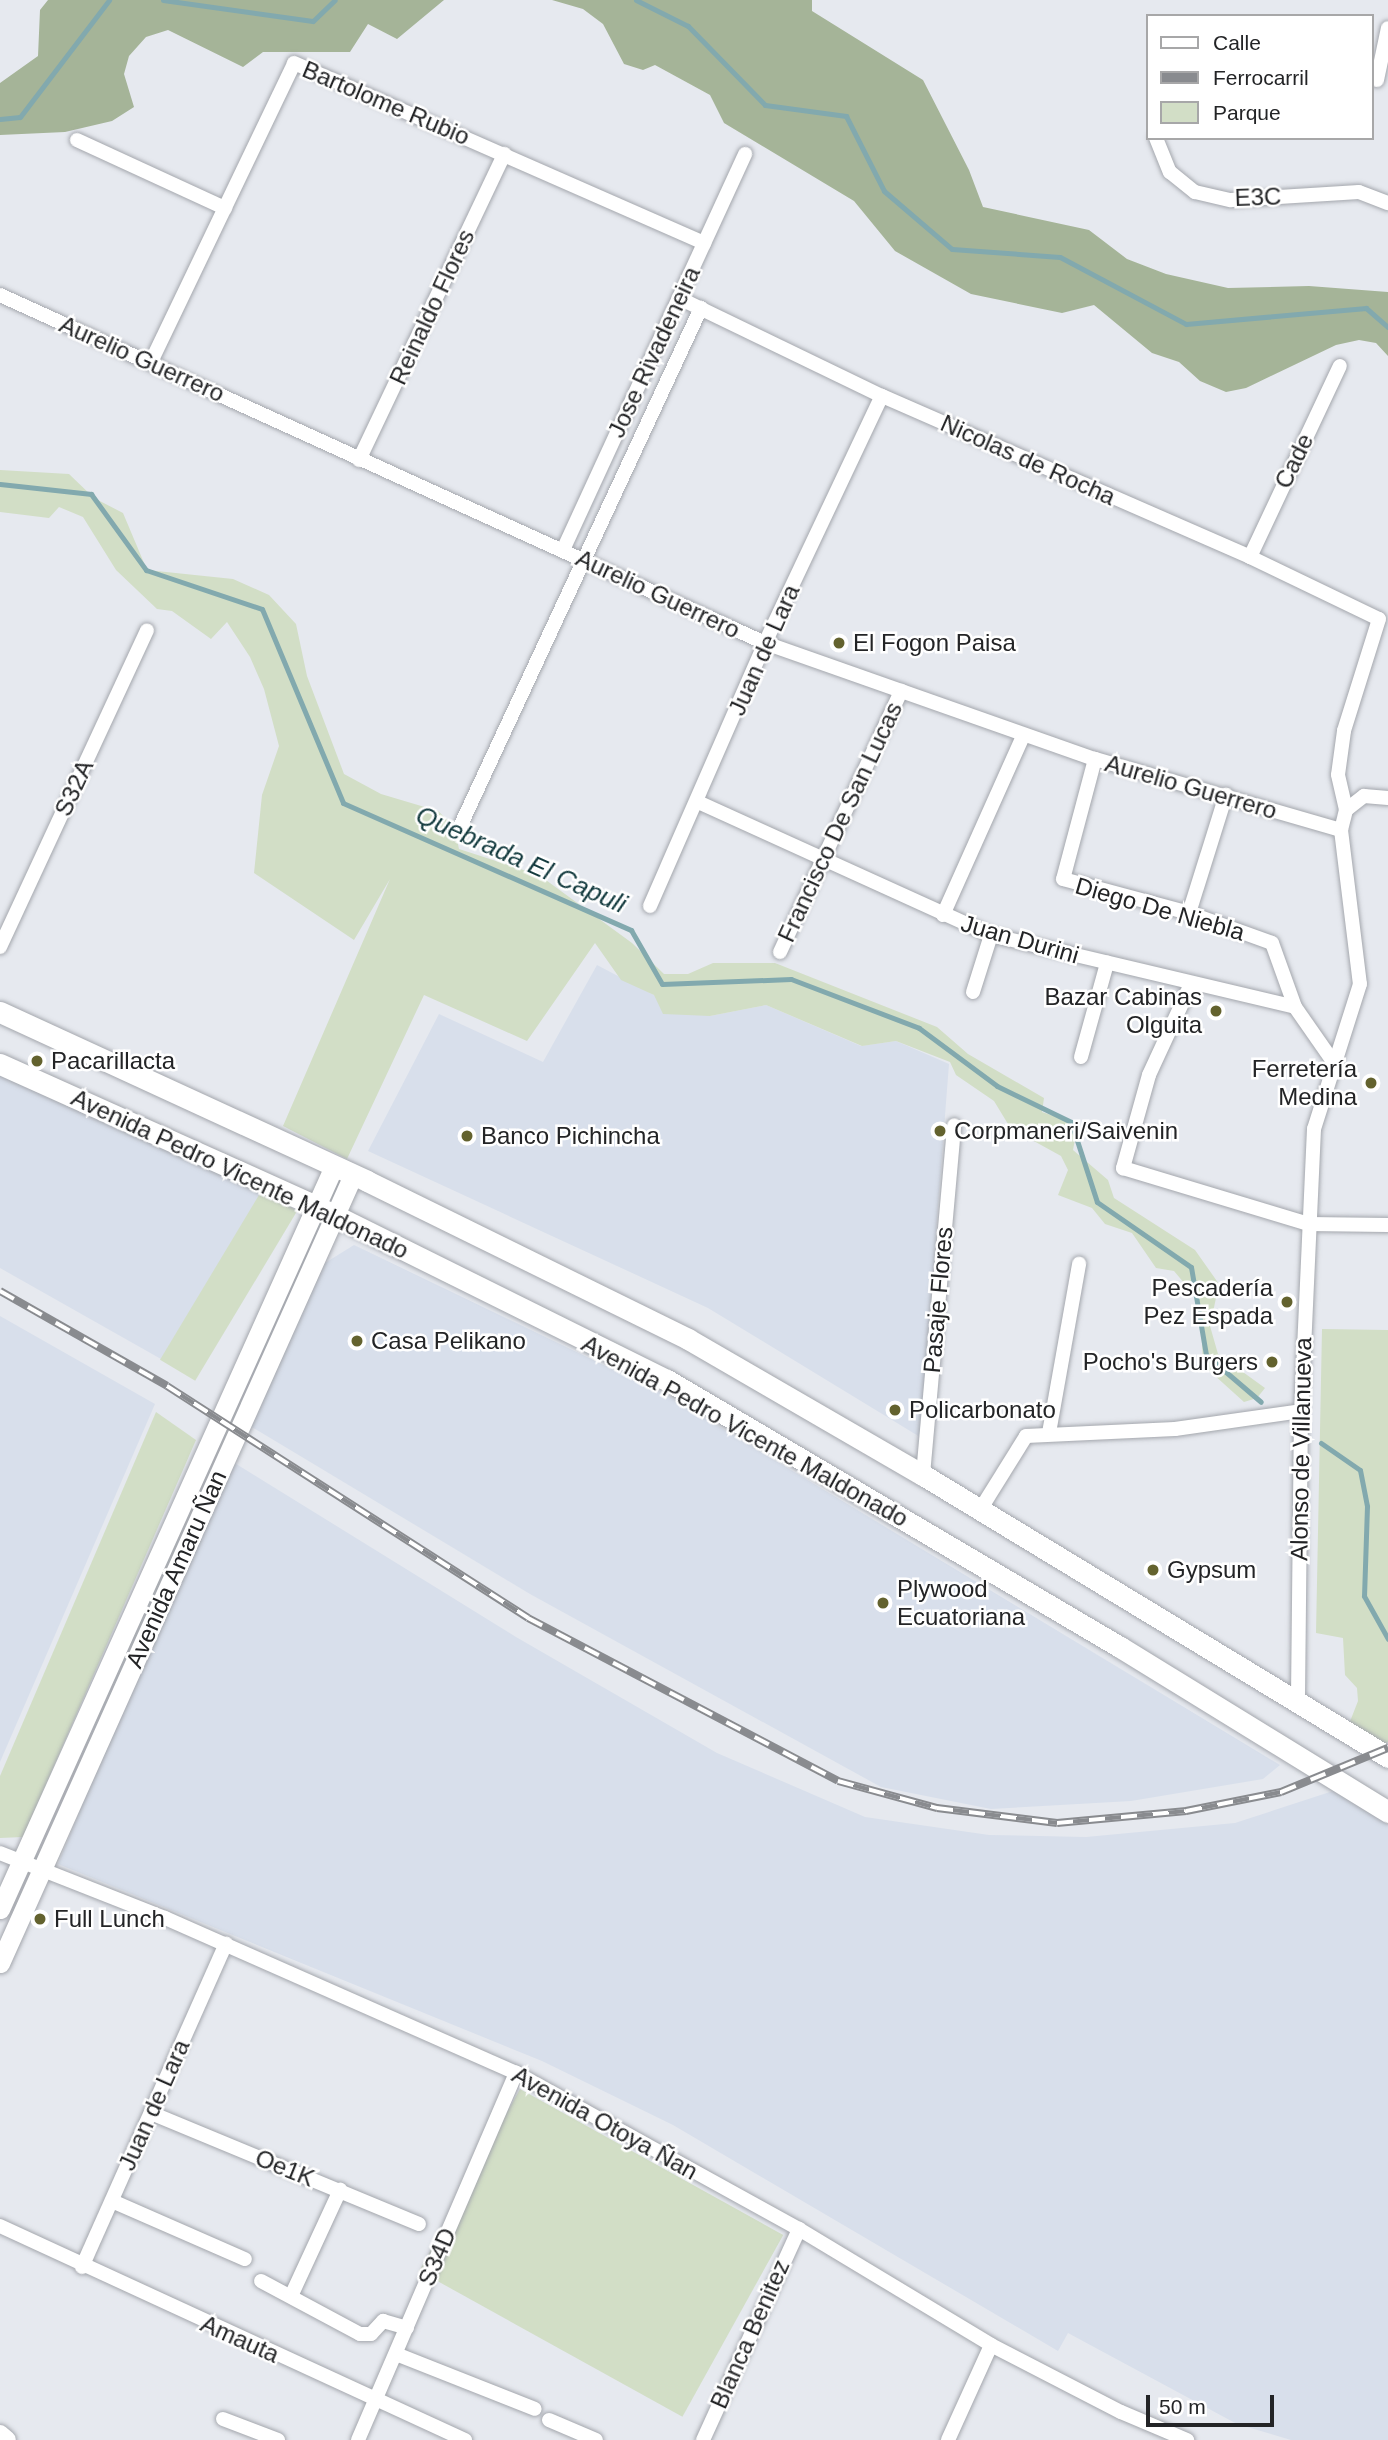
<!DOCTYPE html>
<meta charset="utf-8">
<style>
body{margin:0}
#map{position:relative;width:1388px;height:2440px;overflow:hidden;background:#e6e9ef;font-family:Arial,sans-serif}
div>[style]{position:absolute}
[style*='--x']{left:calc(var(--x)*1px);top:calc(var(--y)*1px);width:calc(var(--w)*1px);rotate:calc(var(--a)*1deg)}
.built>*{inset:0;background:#d8dfeb}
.green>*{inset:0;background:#d2dec6;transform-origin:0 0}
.forest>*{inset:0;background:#a5b498}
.stream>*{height:5px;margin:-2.5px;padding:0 2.5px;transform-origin:2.5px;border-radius:2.5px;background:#82a9ae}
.roads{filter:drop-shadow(0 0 2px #a4a7ad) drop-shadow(0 0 2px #a4a7ad)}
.minor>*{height:14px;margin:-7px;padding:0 7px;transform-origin:7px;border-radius:7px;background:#fff}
.tertiary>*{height:18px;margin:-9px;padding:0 9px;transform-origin:9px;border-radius:9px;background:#fff}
.secondary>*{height:19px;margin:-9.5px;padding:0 9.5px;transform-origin:9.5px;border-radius:9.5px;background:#fff}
.primary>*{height:21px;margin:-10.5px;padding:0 10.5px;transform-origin:10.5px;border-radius:10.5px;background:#fff}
.rail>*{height:8px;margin-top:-4px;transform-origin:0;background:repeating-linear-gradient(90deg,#fff 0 16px,#898b8f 0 32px);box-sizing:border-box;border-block:2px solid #898b8f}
.dots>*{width:19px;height:19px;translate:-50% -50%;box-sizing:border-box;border:4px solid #fff;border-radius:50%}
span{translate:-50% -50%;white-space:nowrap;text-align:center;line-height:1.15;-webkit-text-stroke:5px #fff;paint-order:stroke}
.street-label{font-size:24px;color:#232426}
.poi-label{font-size:24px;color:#232426}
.left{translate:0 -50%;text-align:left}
.right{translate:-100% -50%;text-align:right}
.water-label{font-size:26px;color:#133a3e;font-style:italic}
.legend{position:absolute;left:1146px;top:14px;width:228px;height:126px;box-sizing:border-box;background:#fff;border:2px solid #a7a7a8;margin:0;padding:9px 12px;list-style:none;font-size:21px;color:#232426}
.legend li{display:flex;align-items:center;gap:14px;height:35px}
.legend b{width:35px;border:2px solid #a7a7a8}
.scale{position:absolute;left:1146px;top:2395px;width:128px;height:32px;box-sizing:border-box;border:4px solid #232426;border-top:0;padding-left:9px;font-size:21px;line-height:24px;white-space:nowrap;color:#232426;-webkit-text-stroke:5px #fff;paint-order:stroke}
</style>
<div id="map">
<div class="built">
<i style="clip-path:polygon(597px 965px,654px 995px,710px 1016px,766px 1005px,861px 1046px,896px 1041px,949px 1064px,920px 1437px,708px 1308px,368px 1151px,439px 1014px,543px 1062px)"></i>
<i style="clip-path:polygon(0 1062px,262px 1190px,184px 1372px,0 1268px)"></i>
<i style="clip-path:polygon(354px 1245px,670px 1397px,1280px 1765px,1263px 1779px,1131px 1801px,991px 1809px,881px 1787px,530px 1594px,242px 1421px,317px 1268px)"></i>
<i style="clip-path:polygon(0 1316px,155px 1404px,0 1762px)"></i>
<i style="clip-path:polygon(225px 1457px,516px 1637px,717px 1753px,865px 1817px,989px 1835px,1086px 1837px,1235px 1823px,1333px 1791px,1388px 1824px,1388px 2440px,1291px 2440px,1237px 2424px,1068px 2333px,1058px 2351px,673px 2125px,542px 2061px,58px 1864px)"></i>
</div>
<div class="green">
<i style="clip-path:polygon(0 470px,69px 474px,94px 498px,123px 513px,147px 570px,233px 579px,269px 595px,296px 624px,307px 676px,344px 774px,381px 794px,438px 811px,454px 826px,459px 849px,539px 875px,632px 943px,664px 974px,688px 974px,713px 963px,775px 963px,937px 1027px,968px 1054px,1044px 1098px,1042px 1112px,1078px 1124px,1073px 1150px,1108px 1180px,1114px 1198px,1195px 1250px,1219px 1284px,1210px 1326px,1218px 1354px,1265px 1388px,1257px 1398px,1244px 1402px,1203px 1365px,1200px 1302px,1174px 1271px,1156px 1268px,1132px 1233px,1105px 1224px,1092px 1208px,1058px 1195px,1068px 1170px,1061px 1156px,1032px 1140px,1028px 1129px,1008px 1124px,994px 1101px,956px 1075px,950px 1062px,896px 1041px,862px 1046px,766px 1005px,710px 1016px,663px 1014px,654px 995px,621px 980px,595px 943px,527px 1041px,424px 995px,347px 1159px,283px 1126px,390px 879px,354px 940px,254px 873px,262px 795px,279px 746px,264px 689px,250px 657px,227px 622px,211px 639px,172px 611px,157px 609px,116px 570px,83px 517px,59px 507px,49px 518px,0 512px)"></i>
<i style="left:262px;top:1190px;width:41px;height:198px;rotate:31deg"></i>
<i style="clip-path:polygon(1322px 1329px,1388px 1330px,1388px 1742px,1384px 1744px,1349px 1724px,1358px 1701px,1357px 1688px,1345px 1675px,1343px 1638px,1316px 1633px)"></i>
<i style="clip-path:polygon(156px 1412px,196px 1440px,23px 1837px,0 1838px,0 1776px)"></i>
<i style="left:520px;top:2089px;width:301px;height:208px;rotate:29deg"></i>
</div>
<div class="forest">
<i style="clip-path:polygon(48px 0,444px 0,397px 39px,368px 24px,350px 52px,263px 52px,243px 67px,168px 30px,146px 37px,129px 56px,124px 74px,134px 107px,112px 121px,65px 132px,0 135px,0 83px,38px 56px,40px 10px)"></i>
<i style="clip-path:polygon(552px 0,812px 0,812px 11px,923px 80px,969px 170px,983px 207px,1089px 230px,1127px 259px,1166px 274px,1228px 288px,1309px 286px,1388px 292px,1388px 356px,1376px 343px,1359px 340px,1336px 345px,1246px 388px,1226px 392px,1200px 381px,1179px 362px,1152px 353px,1094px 305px,1062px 313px,971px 294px,895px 251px,854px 201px,724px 123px,710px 95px,655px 65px,643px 70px,624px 64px,603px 24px,583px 9px)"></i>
</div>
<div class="stream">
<i style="--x:163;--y:0;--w:151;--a:8"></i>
<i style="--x:313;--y:21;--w:30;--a:-44"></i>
<i style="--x:636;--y:0;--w:58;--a:26.6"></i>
<i style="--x:688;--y:26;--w:110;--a:45.7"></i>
<i style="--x:765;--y:105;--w:82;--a:7.7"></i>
<i style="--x:846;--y:116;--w:84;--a:63.1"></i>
<i style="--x:884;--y:191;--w:89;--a:40.5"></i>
<i style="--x:952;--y:249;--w:108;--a:4.2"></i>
<i style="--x:1060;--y:257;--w:143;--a:28"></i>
<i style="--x:1186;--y:324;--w:181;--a:-5.1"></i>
<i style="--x:1366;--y:308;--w:29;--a:41"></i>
<i style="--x:0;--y:119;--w:20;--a:-6"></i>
<i style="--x:20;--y:117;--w:147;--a:-52.7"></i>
<i style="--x:0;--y:484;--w:92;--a:6.3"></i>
<i style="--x:91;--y:494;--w:94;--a:54.1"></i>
<i style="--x:146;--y:570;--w:122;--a:18.6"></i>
<i style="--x:262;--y:609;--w:210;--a:67.3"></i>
<i style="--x:343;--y:803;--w:315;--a:23.8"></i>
<i style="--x:631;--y:930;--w:62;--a:60.1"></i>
<i style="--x:662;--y:984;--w:129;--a:-2.2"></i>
<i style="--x:791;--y:979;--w:137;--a:20.9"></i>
<i style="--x:919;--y:1028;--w:97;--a:36.6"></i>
<i style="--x:997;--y:1086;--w:82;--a:25.9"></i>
<i style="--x:1071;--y:1122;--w:84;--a:72"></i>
<i style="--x:1097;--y:1202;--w:114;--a:34.7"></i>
<i style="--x:1191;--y:1267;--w:89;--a:80.3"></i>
<i style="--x:1206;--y:1355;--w:72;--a:40.5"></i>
<i style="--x:1321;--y:1443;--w:47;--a:34.7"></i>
<i style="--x:1360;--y:1470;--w:37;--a:79"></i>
<i style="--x:1367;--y:1506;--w:90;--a:91.9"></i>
<i style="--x:1364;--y:1596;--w:49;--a:60.8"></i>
</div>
<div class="roads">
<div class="minor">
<i style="--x:1377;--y:80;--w:53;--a:-78.1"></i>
<i style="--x:1156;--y:138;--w:37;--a:68"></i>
<i style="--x:1170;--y:172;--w:32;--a:39"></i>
<i style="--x:1195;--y:192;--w:37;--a:13"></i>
<i style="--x:1231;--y:200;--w:128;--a:-3.6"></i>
<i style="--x:1359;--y:192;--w:31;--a:21"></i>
<i style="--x:77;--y:140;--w:163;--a:24.7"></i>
<i style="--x:0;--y:295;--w:840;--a:24.46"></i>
<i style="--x:765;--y:643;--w:350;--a:19.4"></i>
<i style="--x:1095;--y:759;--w:256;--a:16.1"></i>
<i style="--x:679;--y:298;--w:225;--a:25.8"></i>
<i style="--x:882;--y:396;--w:402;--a:23.6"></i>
<i style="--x:1250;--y:557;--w:143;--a:25.7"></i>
<i style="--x:1379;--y:619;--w:117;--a:107.4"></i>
<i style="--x:1344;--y:731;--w:44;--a:97.8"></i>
<i style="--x:1338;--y:775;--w:36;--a:77"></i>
<i style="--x:1346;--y:810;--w:21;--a:104"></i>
<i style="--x:1341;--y:830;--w:155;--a:83"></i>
<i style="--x:1360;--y:984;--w:152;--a:107.6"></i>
<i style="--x:1314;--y:1129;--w:282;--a:92.6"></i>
<i style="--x:1301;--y:1411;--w:295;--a:90.6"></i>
<i style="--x:151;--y:362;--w:331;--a:-64.4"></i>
<i style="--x:294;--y:63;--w:448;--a:23.7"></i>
<i style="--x:359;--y:460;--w:339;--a:-64.6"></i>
<i style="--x:563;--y:550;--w:436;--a:-65.3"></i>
<i style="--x:1250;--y:557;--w:211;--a:-64.8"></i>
<i style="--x:1095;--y:759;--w:124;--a:104.9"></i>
<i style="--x:1063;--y:879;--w:131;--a:15.1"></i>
<i style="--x:1189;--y:913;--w:88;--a:19.9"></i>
<i style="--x:1272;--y:943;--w:68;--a:70.2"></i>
<i style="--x:698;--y:802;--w:322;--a:24.4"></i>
<i style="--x:991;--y:935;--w:312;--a:13.3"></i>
<i style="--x:1295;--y:1007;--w:68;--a:55.1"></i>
<i style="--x:1346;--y:810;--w:23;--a:-38"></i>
<i style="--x:1364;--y:796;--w:24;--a:5"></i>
<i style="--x:458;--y:831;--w:577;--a:-65.08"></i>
<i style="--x:650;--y:906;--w:287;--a:-66.4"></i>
<i style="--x:765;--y:643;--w:273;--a:-64.7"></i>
<i style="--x:1189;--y:913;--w:124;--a:-72.6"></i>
<i style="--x:943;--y:915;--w:196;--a:-65.9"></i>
<i style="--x:0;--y:947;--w:349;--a:-65.1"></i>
<i style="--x:780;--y:952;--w:288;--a:-65.1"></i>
<i style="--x:1191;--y:984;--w:100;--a:114.8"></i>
<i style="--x:1149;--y:1075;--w:97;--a:105.6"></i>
<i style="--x:1123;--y:1168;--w:193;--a:16.8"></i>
<i style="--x:1308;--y:1224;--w:80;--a:0.7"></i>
<i style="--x:973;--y:992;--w:60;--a:-72.5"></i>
<i style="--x:1081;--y:1057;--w:98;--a:-74.5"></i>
<i style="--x:1049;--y:1433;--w:172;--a:-79.9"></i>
<i style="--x:923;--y:1475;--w:351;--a:-84.9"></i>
<i style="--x:980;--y:1510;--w:87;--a:-58.1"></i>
<i style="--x:1026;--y:1436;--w:149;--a:-2.7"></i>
<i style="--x:1175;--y:1429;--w:127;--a:-8.1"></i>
<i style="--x:0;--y:1853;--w:177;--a:21.5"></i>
<i style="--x:165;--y:1918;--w:384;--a:23.8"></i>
<i style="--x:516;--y:2073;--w:323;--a:28.9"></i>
<i style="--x:799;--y:2229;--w:224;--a:31.1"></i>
<i style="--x:991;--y:2345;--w:146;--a:27.3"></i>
<i style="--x:1121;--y:2412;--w:72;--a:23"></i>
<i style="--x:151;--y:2113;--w:290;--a:22.5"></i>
<i style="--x:112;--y:2201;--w:145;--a:23.6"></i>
<i style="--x:0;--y:2226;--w:512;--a:24.71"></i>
<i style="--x:82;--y:2267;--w:354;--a:-66"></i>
<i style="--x:261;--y:2281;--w:112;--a:28.2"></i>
<i style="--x:360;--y:2334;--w:11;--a:0"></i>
<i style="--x:371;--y:2334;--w:18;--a:-47"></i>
<i style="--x:383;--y:2321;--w:25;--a:16"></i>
<i style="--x:292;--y:2294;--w:115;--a:-65.2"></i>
<i style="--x:396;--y:2354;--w:149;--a:21.6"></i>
<i style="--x:223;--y:2419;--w:59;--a:20.9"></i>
<i style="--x:549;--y:2420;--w:51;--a:23.1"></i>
<i style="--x:358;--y:2440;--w:400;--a:-66.7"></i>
<i style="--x:703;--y:2440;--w:232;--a:-65.5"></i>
<i style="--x:948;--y:2440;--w:104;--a:-65.6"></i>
</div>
<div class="tertiary">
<i style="--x:0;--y:2434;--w:9;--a:41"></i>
</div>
<div class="secondary">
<i style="--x:0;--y:1909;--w:815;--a:-65.79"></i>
<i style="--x:0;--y:1963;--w:863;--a:-65.87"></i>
</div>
<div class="primary">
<i style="--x:0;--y:1012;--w:404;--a:24.7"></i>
<i style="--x:367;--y:1181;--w:358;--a:26.2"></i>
<i style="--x:688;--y:1339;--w:272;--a:30.1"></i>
<i style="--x:923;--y:1475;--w:544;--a:31.23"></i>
<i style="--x:0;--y:1064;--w:344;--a:24.2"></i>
<i style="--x:314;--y:1205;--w:394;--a:26.4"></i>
<i style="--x:667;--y:1380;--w:526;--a:30.52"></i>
<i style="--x:1120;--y:1647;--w:315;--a:31.6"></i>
</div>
</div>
<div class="rail">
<i style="--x:0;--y:1291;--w:192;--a:29.6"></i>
<i style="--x:167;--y:1386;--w:429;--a:32.7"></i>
<i style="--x:528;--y:1618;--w:350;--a:27.7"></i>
<i style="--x:838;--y:1781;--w:103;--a:15.3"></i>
<i style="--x:937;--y:1808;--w:121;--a:7.1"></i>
<i style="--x:1057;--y:1823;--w:130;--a:-5.3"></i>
<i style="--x:1186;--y:1811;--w:97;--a:-11.3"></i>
<i style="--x:1281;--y:1792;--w:116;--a:-22.4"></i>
</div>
<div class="dots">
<i style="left:839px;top:643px;background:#63622e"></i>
<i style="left:1216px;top:1011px;background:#63622e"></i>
<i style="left:37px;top:1061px;background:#63622e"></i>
<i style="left:1371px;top:1083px;background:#63622e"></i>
<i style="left:940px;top:1131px;background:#63622e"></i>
<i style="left:467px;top:1136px;background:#63622e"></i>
<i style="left:1287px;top:1302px;background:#63622e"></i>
<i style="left:357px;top:1341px;background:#63622e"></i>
<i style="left:1272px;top:1362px;background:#63622e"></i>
<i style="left:895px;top:1410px;background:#63622e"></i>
<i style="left:1153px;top:1570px;background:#63622e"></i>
<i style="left:883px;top:1603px;background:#63622e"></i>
<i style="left:40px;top:1919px;background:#63622e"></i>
</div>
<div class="street-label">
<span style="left:386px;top:103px;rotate:23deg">Bartolome Rubio</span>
<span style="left:1258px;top:197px;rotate:-2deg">E3C</span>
<span style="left:432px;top:307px;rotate:-65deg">Reinaldo Flores</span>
<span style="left:654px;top:352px;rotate:-65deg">Jose Rivadeneira</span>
<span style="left:142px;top:359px;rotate:24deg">Aurelio Guerrero</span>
<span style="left:1028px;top:460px;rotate:24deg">Nicolas de Rocha</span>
<span style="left:1294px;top:461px;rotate:-64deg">Cade</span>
<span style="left:658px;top:594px;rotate:25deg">Aurelio Guerrero</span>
<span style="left:764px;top:650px;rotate:-66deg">Juan de Lara</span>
<span style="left:1191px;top:787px;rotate:16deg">Aurelio Guerrero</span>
<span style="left:74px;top:788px;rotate:-65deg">S32A</span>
<span style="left:840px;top:822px;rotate:-65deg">Francisco De San Lucas</span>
<span style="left:1160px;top:909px;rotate:16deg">Diego De Niebla</span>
<span style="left:1020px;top:939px;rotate:16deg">Juan Durini</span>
<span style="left:240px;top:1174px;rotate:25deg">Avenida Pedro Vicente Maldonado</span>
<span style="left:938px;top:1300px;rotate:-85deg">Pasaje Flores</span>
<span style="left:745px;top:1431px;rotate:29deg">Avenida Pedro Vicente Maldonado</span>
<span style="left:1301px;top:1449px;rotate:-89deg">Alonso de Villanueva</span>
<span style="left:176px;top:1569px;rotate:-66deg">Avenida Amaru Ñan</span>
<span style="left:154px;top:2105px;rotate:-66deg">Juan de Lara</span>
<span style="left:605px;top:2123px;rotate:29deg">Avenida Otoya Ñan</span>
<span style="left:285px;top:2168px;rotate:22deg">Oe1K</span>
<span style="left:437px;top:2257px;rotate:-67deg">S34D</span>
<span style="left:750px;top:2334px;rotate:-66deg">Blanca Benitez</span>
<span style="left:240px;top:2339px;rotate:24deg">Amauta</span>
</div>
<div class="poi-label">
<span class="left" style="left:853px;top:643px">El Fogon Paisa</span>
<span class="right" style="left:1202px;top:1011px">Bazar Cabinas<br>Olguita</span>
<span class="left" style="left:51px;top:1061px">Pacarillacta</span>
<span class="right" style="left:1357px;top:1083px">Ferretería<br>Medina</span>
<span class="left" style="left:954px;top:1131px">Corpmaneri/Saivenin</span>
<span class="left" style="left:481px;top:1136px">Banco Pichincha</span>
<span class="right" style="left:1273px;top:1302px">Pescadería<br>Pez Espada</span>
<span class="left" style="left:371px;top:1341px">Casa Pelikano</span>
<span class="right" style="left:1258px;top:1362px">Pocho's Burgers</span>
<span class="left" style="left:909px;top:1410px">Policarbonato</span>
<span class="left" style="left:1167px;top:1570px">Gypsum</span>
<span class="left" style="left:897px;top:1603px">Plywood<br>Ecuatoriana</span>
<span class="left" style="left:54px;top:1919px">Full Lunch</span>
</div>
<div class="water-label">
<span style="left:521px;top:860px;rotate:24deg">Quebrada El Capuli</span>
</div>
<ul class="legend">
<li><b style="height:9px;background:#fff"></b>Calle</li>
<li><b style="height:9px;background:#898b8f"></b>Ferrocarril</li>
<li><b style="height:19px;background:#d2dec6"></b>Parque</li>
</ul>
<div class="scale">50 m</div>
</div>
